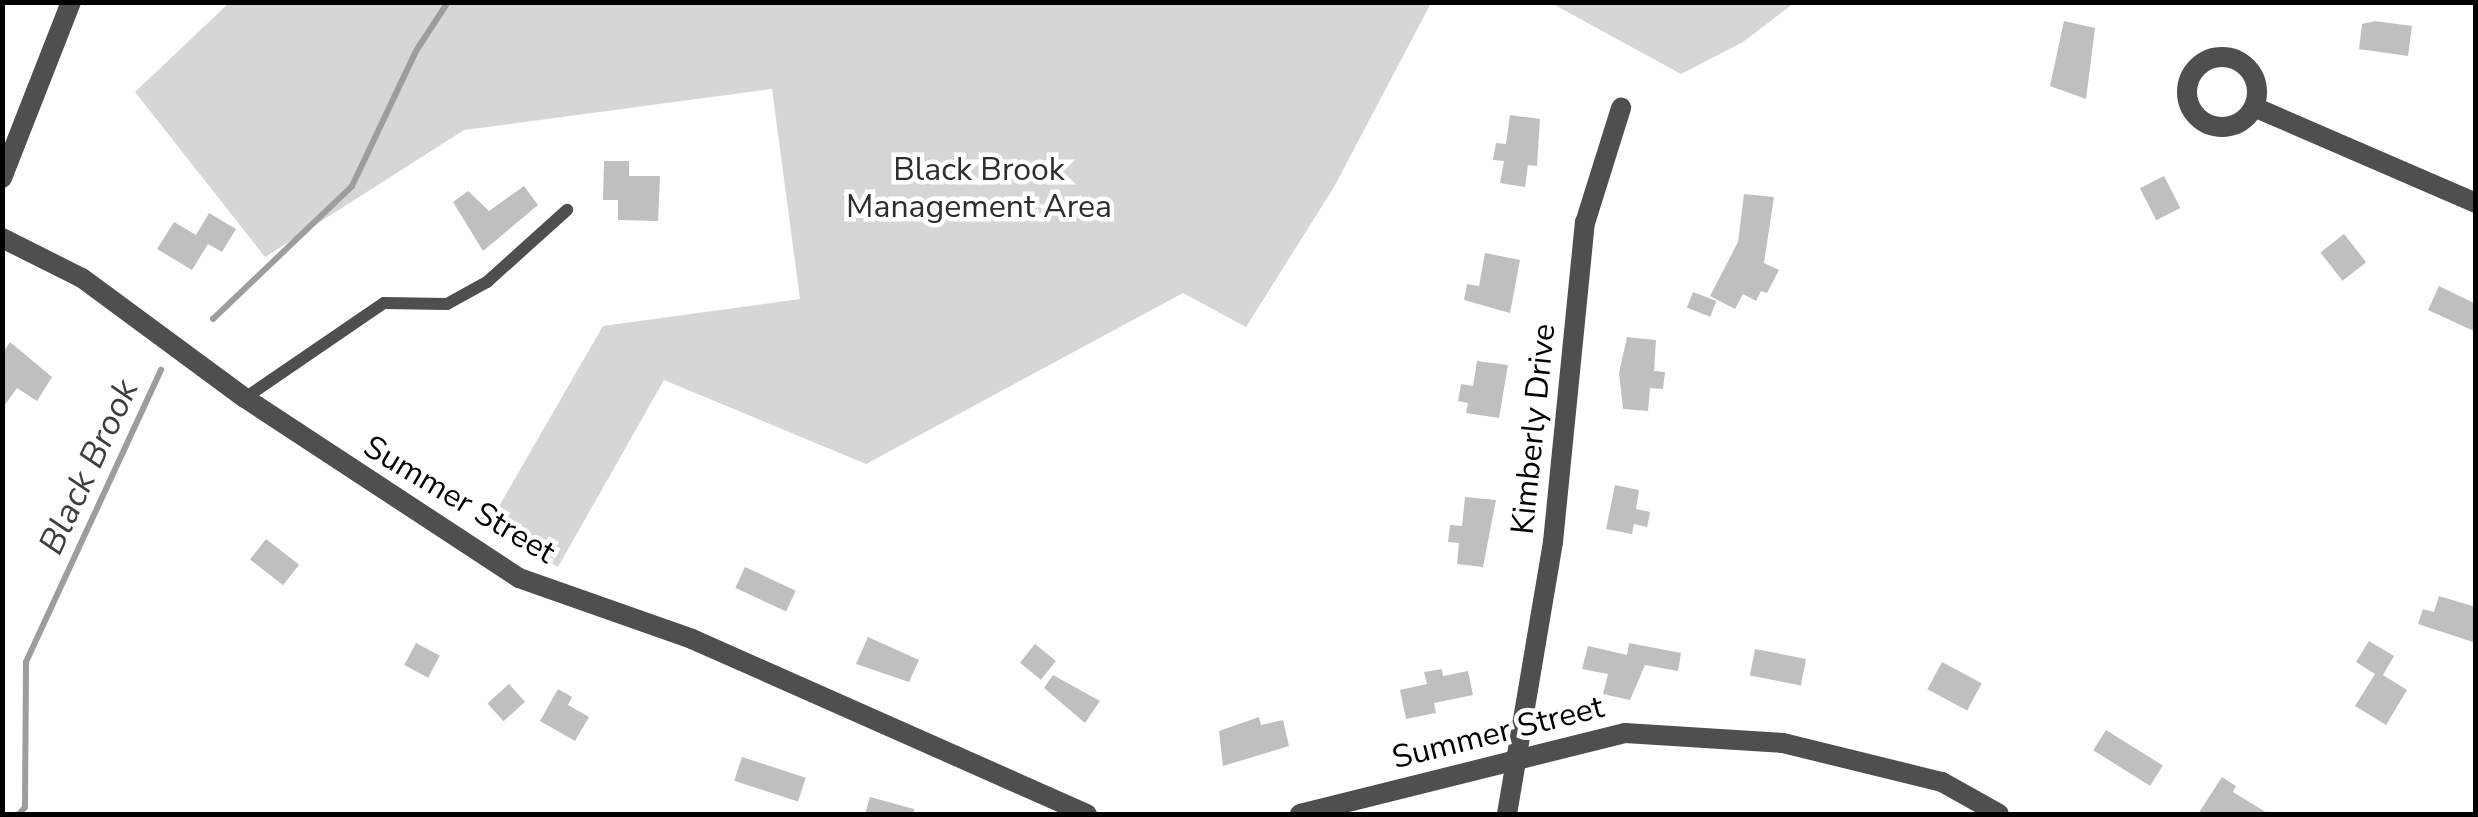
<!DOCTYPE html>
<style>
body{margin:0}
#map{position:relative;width:2478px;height:817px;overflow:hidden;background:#fff;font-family:"Nunito Sans",sans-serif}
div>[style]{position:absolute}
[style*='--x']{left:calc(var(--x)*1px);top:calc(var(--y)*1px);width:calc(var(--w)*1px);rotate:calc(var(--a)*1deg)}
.green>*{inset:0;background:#d6d6d6}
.stream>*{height:6px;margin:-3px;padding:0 3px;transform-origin:3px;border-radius:3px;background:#9d9d9d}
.building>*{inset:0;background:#bfbfbf;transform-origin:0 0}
.lane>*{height:12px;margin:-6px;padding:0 6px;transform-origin:6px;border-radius:6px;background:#4f4f4f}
.street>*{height:20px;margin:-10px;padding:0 10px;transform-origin:10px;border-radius:10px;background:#4f4f4f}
.street>.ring{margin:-10px;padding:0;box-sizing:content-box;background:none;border:20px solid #4f4f4f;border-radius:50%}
span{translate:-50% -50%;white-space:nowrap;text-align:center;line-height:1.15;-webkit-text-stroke:9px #fff;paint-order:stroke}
.park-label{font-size:32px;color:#2d2d2d}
.street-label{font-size:32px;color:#000}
.water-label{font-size:35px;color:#3e3e3e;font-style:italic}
.frame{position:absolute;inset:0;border:5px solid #000;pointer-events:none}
</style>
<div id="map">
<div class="green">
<i style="clip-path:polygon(230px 2px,1431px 2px,1431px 3px,1334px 187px,1246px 327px,1183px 293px,866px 464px,664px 380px,558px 567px,487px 527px,603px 326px,800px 299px,772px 89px,464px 130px,265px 257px,135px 92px)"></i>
<i style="clip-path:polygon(1551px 3px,1794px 3px,1743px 42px,1681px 74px)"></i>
</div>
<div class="stream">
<i style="--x:213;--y:319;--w:192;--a:-43.7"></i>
<i style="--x:352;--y:186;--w:149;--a:-64.6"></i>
<i style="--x:416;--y:51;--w:59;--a:-56.9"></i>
<i style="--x:19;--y:814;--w:9;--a:-49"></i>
<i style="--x:25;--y:807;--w:145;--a:-89.6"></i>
<i style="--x:26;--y:662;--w:322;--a:-65.2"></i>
</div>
<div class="building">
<i style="clip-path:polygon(2064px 21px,2095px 28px,2086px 99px,2050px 86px)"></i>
<i style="clip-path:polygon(2375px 21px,2412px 26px,2408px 56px,2359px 49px,2362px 24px)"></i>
<i style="clip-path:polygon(1510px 115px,1540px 119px,1537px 166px,1528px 165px,1525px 187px,1500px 183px,1504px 161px,1493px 160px,1496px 143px,1506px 144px)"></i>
<i style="clip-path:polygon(604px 161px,629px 161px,629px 176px,660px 176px,658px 221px,618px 220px,618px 200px,603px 200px)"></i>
<i style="left:2164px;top:176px;width:36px;height:27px;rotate:63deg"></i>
<i style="clip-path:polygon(524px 186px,538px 205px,483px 251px,453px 202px,468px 191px,489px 211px)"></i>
<i style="clip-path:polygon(1744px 194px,1774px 197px,1764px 263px,1779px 270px,1767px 293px,1761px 291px,1756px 301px,1743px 294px,1735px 309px,1710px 296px,1738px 242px)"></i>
<i style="clip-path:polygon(209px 213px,236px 229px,222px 252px,208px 244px,192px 270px,157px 249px,174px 222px,196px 235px)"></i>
<i style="left:2344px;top:234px;width:36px;height:30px;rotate:52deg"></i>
<i style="clip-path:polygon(1485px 253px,1520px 260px,1510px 313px,1464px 300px,1467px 284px,1479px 286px)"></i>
<i style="clip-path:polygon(2439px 286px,2476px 304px,2476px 332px,2428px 310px)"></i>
<i style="left:1693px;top:292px;width:25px;height:17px;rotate:21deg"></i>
<i style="clip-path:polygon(1627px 337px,1656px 340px,1654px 371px,1665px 372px,1663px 389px,1650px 388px,1648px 411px,1623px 409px,1619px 373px)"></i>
<i style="clip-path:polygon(10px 342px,52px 377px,37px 401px,17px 388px,2px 409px,2px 354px)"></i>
<i style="clip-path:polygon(1477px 361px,1508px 365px,1499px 418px,1466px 413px,1468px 403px,1458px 401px,1461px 384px,1473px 386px)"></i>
<i style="clip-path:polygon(1615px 485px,1639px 490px,1636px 509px,1650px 512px,1647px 527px,1634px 524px,1632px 534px,1606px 529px)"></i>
<i style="clip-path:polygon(1465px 497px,1496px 500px,1483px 567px,1457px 564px,1459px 543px,1448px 542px,1450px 525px,1462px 526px)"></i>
<i style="left:266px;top:539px;width:42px;height:26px;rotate:38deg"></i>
<i style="left:745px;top:567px;width:56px;height:23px;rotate:25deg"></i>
<i style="clip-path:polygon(2439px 596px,2476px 607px,2476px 643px,2418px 624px,2423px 609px,2434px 612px)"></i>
<i style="clip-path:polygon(868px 637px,919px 660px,909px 682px,856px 664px)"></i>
<i style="clip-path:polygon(2369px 641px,2394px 656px,2383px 675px,2407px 690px,2386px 725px,2355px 706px,2375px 674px,2356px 662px)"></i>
<i style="left:416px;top:643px;width:27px;height:25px;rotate:28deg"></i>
<i style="clip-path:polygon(1629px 643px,1681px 653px,1678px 671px,1645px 665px,1630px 700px,1603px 694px,1608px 674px,1582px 669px,1588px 646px,1627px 655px)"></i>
<i style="left:1035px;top:644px;width:27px;height:24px;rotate:39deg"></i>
<i style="left:1755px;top:649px;width:52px;height:27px;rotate:11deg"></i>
<i style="left:1942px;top:662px;width:45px;height:31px;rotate:28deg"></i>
<i style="clip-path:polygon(1442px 669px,1443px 676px,1468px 671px,1473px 695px,1434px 703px,1436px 713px,1406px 719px,1400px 690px,1427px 684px,1424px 672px)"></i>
<i style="clip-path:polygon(1053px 675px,1100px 701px,1085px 723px,1044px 688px)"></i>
<i style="left:509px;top:684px;width:24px;height:29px;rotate:48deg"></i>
<i style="clip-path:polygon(558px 689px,572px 697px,568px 705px,589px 717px,575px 741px,540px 721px)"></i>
<i style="clip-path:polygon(1259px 717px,1261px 725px,1283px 720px,1289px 746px,1223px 766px,1219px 731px)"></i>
<i style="left:2106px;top:730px;width:67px;height:24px;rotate:32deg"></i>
<i style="left:742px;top:757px;width:67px;height:25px;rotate:18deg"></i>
<i style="clip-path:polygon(2222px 777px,2236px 786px,2233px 792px,2269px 814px,2198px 814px)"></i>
<i style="clip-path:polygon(870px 797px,914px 809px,914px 814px,865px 814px)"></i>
</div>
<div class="lane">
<i style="--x:245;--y:398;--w:168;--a:-34.4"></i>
<i style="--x:384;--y:303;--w:63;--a:0.9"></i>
<i style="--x:447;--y:304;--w:46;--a:-28.8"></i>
<i style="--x:487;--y:282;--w:108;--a:-42"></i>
</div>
<div class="street">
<i class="ring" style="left:2187px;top:57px;width:50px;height:50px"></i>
<i style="--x:2254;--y:107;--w:242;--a:23.4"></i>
<i style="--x:2;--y:178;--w:189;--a:-68.6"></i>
<i style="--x:2;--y:238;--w:89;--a:26.6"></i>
<i style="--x:82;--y:278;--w:202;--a:36.4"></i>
<i style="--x:245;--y:398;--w:328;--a:33.3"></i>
<i style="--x:519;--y:578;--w:183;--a:19.4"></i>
<i style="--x:692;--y:639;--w:432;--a:23.9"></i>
<i style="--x:1300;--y:814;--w:335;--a:-14"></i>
<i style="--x:1625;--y:733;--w:158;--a:3.6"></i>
<i style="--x:1783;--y:743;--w:164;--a:13.8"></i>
<i style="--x:1942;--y:782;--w:65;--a:29.3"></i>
<i style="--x:1507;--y:814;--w:276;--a:-80.4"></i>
<i style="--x:1553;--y:542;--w:321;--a:-84.3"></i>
<i style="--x:1585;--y:223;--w:121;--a:-72.6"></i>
</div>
<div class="park-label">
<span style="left:979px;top:189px">Black Brook<br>Management Area</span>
</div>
<div class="street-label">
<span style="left:1534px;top:429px;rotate:-84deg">Kimberly Drive</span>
<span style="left:459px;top:500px;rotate:31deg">Summer Street</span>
<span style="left:1498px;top:733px;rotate:-14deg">Summer Street</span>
</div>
<div class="water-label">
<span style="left:89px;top:467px;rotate:-65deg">Black Brook</span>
</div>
<div class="frame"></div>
</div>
